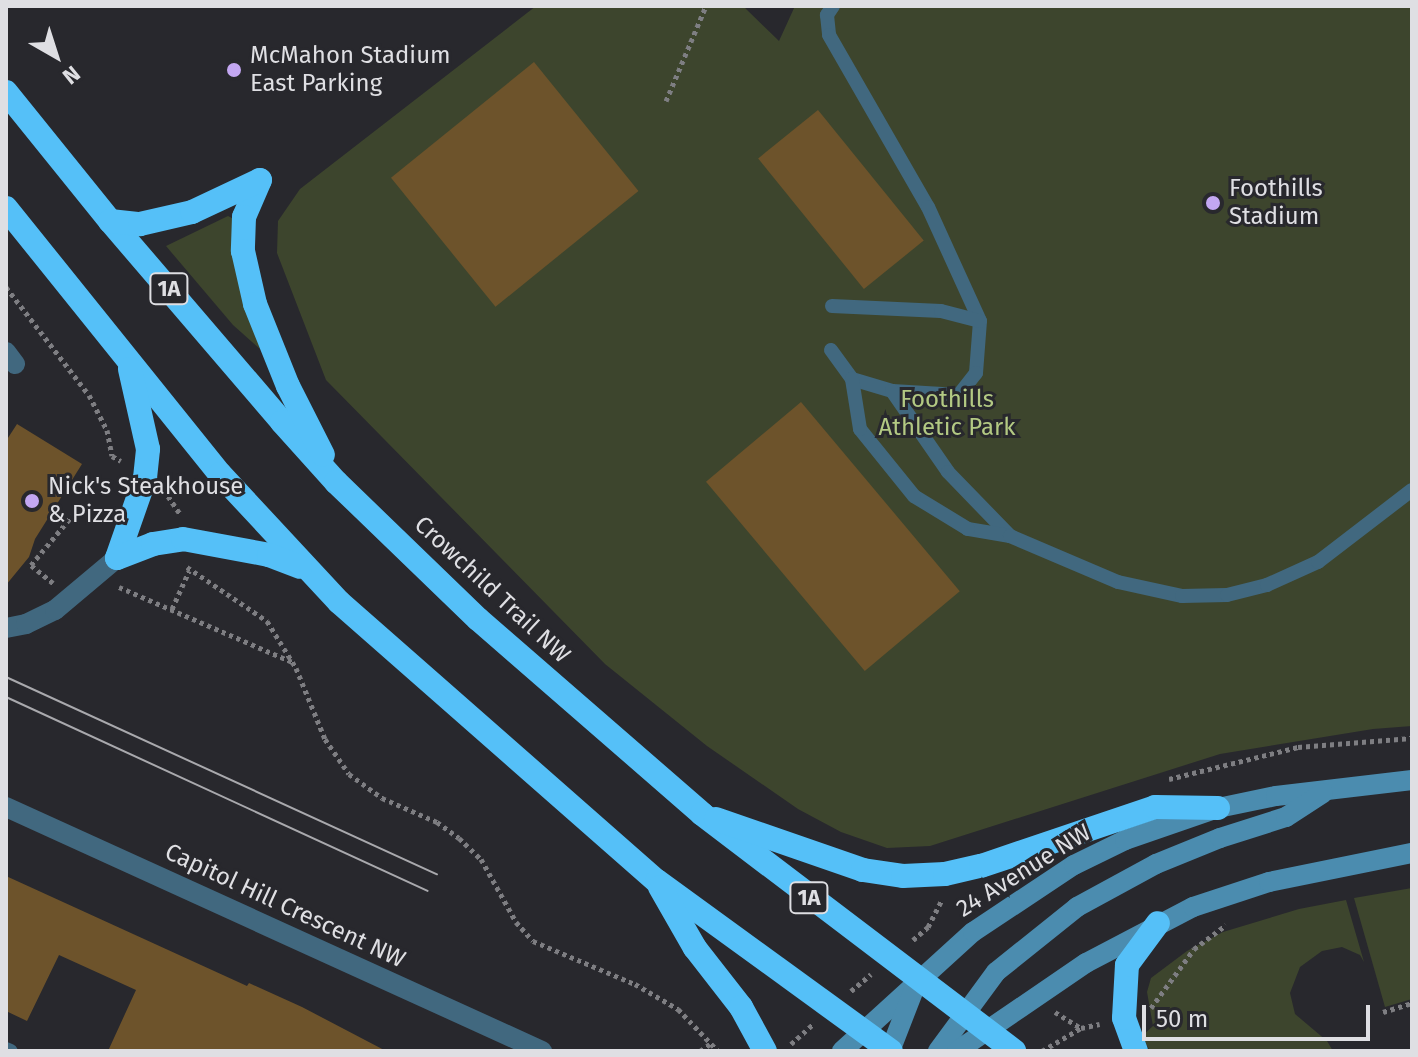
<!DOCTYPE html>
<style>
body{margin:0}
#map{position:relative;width:1418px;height:1057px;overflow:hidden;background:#28282d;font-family:"Fira Sans",sans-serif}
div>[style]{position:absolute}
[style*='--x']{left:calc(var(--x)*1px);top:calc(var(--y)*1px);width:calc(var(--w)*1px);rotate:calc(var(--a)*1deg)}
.green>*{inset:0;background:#3d452d}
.building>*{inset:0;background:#6d532b;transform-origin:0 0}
.path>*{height:5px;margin-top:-2.5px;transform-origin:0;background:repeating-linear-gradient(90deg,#7e7e82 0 4px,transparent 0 8px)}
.lane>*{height:14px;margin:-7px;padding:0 7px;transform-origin:7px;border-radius:7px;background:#41687f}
.street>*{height:20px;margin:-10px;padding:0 10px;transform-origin:10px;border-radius:10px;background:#41687f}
.secondary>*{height:20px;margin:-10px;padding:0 10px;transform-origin:10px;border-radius:10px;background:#4b8caf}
.highway>*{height:24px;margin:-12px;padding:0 12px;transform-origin:12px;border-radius:12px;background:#55c0f8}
.tram>*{height:2px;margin:-1px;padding:0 1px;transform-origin:1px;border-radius:1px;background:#a9a9ad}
.dots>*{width:22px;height:22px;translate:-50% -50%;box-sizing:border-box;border:4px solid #28282d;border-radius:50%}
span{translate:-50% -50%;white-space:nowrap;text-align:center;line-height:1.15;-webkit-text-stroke:6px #28282d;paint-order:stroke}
.shield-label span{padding:2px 6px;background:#28282d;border:2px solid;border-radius:6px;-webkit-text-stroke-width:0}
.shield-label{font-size:22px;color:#dfdfe3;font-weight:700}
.poi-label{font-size:24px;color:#dfdfe3}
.left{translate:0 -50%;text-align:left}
.park-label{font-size:24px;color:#b3c983}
.street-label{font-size:24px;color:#dfdfe3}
.frame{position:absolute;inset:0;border:8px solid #dfdfe3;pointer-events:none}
.north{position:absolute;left:16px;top:16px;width:80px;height:80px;-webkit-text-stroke:6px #28282d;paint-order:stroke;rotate:141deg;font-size:22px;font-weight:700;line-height:32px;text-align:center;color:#dfdfe3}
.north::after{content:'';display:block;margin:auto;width:28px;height:36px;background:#dfdfe3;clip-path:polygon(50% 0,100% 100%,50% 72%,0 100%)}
.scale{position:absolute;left:1142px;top:1005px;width:228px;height:36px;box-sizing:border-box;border:4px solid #dfdfe3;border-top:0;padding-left:10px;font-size:24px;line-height:28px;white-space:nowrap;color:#dfdfe3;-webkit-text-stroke:6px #28282d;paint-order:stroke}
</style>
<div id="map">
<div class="green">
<i style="clip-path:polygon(536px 6px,743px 6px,779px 41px,795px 6px,1412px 6px,1412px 726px,1373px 729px,1220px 754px,930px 846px,887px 848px,841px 832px,798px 809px,707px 746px,605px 664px,326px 380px,277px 253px,278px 221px,300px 189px)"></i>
<i style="clip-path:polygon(228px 216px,234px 219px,260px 349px,233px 325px,166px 246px)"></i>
<i style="clip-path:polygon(1412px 888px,1412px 999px,1385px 1007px,1354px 898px)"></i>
<i style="clip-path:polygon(1346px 900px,1364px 962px,1360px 955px,1342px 947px,1322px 951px,1300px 967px,1290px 993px,1295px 1014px,1327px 1041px,1333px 1051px,1150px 1051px,1142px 1036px,1153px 1026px,1147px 992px,1151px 978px,1187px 951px,1223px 932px,1299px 909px)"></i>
</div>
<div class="building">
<i style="left:534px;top:62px;width:166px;height:184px;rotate:51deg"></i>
<i style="left:818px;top:110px;width:168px;height:77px;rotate:51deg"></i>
<i style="left:801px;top:402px;width:247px;height:124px;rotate:50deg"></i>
<i style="clip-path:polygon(17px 424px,82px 464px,35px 539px,29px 557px,6px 585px,6px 441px)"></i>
<i style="clip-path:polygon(6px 876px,247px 986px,249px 983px,302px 1007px,386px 1051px,108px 1051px,136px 990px,59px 955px,27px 1021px,6px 1011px)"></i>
</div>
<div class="path">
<i style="--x:666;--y:101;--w:103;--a:-67.2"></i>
<i style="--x:6;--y:287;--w:136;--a:52.5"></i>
<i style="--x:89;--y:395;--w:39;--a:63"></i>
<i style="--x:107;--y:430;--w:26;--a:79"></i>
<i style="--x:112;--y:456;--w:10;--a:29"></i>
<i style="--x:168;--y:496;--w:22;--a:56"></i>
<i style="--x:187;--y:567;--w:97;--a:34"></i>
<i style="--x:267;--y:621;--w:55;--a:58.3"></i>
<i style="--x:296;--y:668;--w:77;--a:67.8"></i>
<i style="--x:325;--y:739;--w:42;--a:55.6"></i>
<i style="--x:349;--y:774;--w:41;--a:36"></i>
<i style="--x:382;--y:798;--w:60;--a:23.6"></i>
<i style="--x:437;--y:822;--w:27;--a:36"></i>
<i style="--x:459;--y:838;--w:30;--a:44"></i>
<i style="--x:481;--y:859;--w:72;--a:60.9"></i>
<i style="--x:516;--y:922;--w:25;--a:48"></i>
<i style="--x:533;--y:941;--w:111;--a:22.9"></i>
<i style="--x:635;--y:984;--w:50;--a:30.2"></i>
<i style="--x:678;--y:1009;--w:58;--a:46.4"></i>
<i style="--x:53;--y:583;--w:28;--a:-141"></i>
<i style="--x:31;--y:565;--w:64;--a:-50.1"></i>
<i style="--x:72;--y:516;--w:37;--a:-13"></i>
<i style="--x:119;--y:587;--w:189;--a:23.4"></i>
<i style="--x:172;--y:609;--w:42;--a:-65.9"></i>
<i style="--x:1169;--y:779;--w:133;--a:-13.9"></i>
<i style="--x:1298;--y:747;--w:114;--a:-4.5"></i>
<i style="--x:913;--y:940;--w:20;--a:-41"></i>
<i style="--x:928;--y:927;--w:30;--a:-63"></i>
<i style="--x:851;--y:991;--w:26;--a:-40"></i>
<i style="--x:1151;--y:1008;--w:73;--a:-53.9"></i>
<i style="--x:1194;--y:949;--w:40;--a:-37"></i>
<i style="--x:1055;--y:1012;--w:31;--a:32"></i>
<i style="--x:1081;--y:1028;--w:19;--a:-12"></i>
<i style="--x:1383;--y:1012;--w:30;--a:-17"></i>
<i style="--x:791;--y:1044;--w:30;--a:-42"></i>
<i style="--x:700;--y:1051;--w:12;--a:-35"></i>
<i style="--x:1042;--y:1051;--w:45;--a:-30.5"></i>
</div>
<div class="lane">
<i style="--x:833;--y:6;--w:11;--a:124"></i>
<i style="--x:827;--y:15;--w:20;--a:84"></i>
<i style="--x:829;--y:35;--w:198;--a:60.1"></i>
<i style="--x:928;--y:207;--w:125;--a:65.5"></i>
<i style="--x:980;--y:321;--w:52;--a:94.4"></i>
<i style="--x:976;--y:373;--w:28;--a:128"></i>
<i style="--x:959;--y:395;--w:67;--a:-176.6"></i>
<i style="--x:832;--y:306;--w:109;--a:2.6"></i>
<i style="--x:941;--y:311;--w:40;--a:14.4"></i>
<i style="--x:831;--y:350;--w:36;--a:54"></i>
<i style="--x:852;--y:379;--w:42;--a:16.7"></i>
<i style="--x:892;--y:391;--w:98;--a:55.3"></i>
<i style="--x:948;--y:472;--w:89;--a:45.9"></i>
<i style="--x:1010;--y:536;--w:43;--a:-170.5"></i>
<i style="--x:968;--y:529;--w:63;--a:-148.6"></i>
<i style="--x:914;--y:496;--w:86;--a:-128.9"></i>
<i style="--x:860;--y:429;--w:51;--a:-99.1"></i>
<i style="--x:1010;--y:536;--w:117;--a:23.1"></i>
<i style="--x:1118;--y:582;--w:66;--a:12.3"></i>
<i style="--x:1182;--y:596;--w:45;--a:-1.3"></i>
<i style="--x:1227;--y:595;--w:41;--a:-14"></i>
<i style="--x:1267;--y:585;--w:56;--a:-24.3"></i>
<i style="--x:1318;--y:562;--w:118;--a:-37.5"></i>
<i style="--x:6;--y:1049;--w:5;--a:22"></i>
</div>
<div class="street">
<i style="--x:6;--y:352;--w:15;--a:53"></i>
<i style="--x:6;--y:628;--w:20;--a:-11"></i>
<i style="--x:26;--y:624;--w:32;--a:-26"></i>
<i style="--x:55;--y:610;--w:81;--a:-40"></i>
<i style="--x:6;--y:807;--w:589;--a:24.48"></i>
</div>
<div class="secondary">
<i style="--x:842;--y:1051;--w:177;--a:-42.3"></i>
<i style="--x:973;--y:932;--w:121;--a:-33.6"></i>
<i style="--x:1074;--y:865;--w:57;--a:-26.1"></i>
<i style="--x:1125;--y:840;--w:98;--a:-19"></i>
<i style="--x:1218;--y:808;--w:59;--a:-11.7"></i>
<i style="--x:1276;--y:796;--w:137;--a:-6.7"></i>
<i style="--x:890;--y:1051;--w:69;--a:-68.7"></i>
<i style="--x:938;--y:1051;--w:98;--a:-53.7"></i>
<i style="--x:996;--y:972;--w:104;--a:-38.7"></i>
<i style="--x:1077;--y:907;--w:90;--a:-28.6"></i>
<i style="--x:1156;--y:864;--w:69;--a:-22.1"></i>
<i style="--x:1220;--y:838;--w:69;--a:-17.7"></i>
<i style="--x:1286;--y:817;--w:44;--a:-33"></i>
<i style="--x:957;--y:1051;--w:156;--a:-34.3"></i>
<i style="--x:1086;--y:963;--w:121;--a:-27.6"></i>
<i style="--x:1193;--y:907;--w:80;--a:-18.2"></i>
<i style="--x:1269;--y:882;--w:146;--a:-11.5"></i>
</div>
<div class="highway">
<i style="--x:6;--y:92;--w:166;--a:51.1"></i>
<i style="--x:110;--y:221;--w:265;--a:49.4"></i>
<i style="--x:282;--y:422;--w:81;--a:48"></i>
<i style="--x:336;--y:482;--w:197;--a:44"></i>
<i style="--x:478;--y:619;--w:297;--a:41"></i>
<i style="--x:702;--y:814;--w:392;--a:37.2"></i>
<i style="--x:260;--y:180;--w:40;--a:113.4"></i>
<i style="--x:244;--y:217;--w:34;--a:92"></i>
<i style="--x:243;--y:251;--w:54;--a:77.2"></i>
<i style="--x:255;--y:304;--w:88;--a:68.1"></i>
<i style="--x:288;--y:386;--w:77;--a:63.1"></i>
<i style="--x:6;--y:208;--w:341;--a:51.2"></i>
<i style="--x:220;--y:474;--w:175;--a:47.1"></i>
<i style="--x:339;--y:602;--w:423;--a:41.3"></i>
<i style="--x:657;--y:881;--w:289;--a:36"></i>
<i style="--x:110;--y:221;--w:30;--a:6"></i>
<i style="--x:140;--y:224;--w:53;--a:-13"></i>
<i style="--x:192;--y:212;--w:75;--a:-25.2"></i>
<i style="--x:117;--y:558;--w:85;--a:-70.7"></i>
<i style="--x:145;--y:478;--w:29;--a:-84"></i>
<i style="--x:148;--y:449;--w:82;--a:-102.7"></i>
<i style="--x:117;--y:558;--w:39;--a:-21"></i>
<i style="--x:153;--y:544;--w:30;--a:-9"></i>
<i style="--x:183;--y:539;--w:87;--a:10.5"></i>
<i style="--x:269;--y:555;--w:33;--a:21"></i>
<i style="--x:716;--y:819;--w:156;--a:19.1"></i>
<i style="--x:863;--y:870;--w:40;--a:8.5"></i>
<i style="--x:903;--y:876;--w:42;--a:-2.7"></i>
<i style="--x:945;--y:874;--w:37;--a:-13"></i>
<i style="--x:981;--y:866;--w:184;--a:-18.7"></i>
<i style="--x:1155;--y:807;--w:63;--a:0.9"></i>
<i style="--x:660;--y:887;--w:70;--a:60.2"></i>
<i style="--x:695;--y:948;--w:75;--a:52.1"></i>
<i style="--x:741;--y:1007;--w:50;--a:61.4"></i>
<i style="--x:1136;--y:1051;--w:35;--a:-110"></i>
<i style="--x:1124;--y:1018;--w:53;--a:-86.8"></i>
<i style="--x:1127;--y:965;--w:52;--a:-53.6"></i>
</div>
<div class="tram">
<i style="--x:6;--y:677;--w:474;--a:24.6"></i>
<i style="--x:6;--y:697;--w:464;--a:24.7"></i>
</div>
<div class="dots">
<i style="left:234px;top:70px;background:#c3a7f2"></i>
<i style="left:1213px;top:203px;background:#c3a7f2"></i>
<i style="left:32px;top:501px;background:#c3a7f2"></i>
</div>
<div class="shield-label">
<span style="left:169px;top:289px">1A</span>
<span style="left:809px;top:898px">1A</span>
</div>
<div class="poi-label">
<span class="left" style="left:250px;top:70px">McMahon Stadium<br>East Parking</span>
<span class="left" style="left:1229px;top:203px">Foothills<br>Stadium</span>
<span class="left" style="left:48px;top:501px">Nick's Steakhouse<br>&amp; Pizza</span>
</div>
<div class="park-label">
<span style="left:947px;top:414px">Foothills<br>Athletic Park</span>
</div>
<div class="street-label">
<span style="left:492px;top:590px;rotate:43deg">Crowchild Trail NW</span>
<span style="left:1024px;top:871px;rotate:-32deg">24 Avenue NW</span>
<span style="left:285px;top:906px;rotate:25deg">Capitol Hill Crescent NW</span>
</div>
<div class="frame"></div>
<div class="north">N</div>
<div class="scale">50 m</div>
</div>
